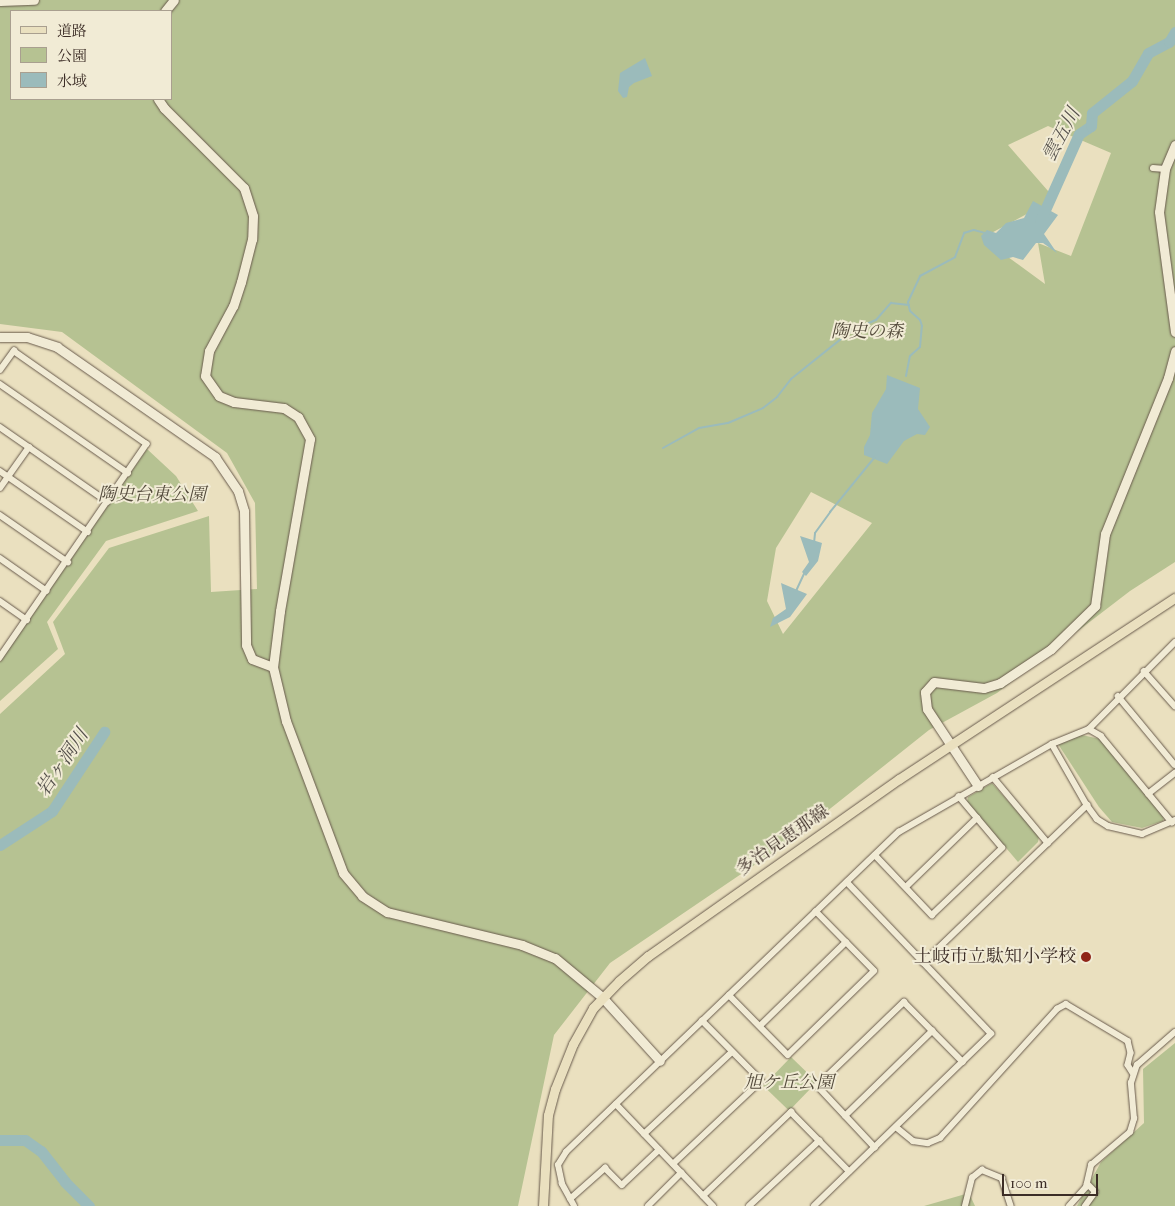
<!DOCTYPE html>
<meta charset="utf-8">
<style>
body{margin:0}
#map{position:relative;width:1175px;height:1206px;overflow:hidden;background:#eae0bf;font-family:"IM FELL French Canon","Noto Serif JP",serif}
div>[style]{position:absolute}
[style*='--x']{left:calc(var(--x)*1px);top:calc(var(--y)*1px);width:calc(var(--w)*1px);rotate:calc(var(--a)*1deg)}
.green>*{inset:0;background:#b6c292;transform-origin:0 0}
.water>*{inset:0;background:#9bbbbb}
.stream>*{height:2px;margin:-1px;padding:0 1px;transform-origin:1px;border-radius:1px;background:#9bbbbb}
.river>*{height:11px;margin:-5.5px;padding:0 5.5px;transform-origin:5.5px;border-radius:5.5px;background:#9bbbbb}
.roads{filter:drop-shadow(0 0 1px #685a4c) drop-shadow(0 0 1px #685a4c)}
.street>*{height:5.5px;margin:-2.75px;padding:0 2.75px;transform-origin:2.75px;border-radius:2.75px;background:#f1ebd5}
.secondary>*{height:9px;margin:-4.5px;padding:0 4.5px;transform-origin:4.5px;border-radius:4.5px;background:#f1ebd5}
.primary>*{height:9px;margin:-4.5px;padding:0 4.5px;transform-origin:4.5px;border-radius:4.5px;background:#eae0bf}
.dots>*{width:14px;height:14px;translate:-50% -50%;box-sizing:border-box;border:2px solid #f1ebd5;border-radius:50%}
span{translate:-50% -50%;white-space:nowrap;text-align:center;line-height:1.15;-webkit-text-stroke:4px #f1ebd5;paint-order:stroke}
.park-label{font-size:18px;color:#544b3c;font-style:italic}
.street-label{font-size:18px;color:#3c2d26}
.poi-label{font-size:18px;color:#3c2d26}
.right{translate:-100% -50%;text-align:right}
.water-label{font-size:19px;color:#54504b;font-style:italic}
.legend{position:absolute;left:10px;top:10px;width:162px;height:90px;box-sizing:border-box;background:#f1ebd5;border:1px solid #a99f8f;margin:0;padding:6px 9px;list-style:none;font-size:15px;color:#3c2d26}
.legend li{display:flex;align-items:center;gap:10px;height:25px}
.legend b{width:25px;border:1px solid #a99f8f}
.scale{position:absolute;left:1002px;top:1174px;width:96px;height:22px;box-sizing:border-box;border:2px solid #3c2d26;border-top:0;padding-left:6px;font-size:15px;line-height:18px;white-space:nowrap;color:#3c2d26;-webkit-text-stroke:4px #f1ebd5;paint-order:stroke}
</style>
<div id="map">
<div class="green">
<i style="clip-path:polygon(evenodd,0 0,1175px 0,1175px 562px,1130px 591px,997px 693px,929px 730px,787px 843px,610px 963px,554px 1035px,518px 1206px,0 1206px,0 714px,65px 654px,53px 622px,109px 548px,209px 516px,211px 592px,257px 589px,255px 503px,227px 453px,62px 332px,0 324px,0 0,11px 11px,171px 11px,171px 99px,11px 99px,11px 11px,0 0,1048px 126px,1111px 153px,1071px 256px,1038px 243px,1045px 284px,982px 238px,1055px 199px,1008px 145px,1048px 126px,0 0,811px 492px,872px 523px,783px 634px,767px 601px,776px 548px,811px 492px)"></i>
<i style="clip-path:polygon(147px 449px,176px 476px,198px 511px,106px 541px,47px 622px,58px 649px,0 701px,0 662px)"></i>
<i style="clip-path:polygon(1082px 735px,1100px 739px,1164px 817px,1163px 821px,1142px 828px,1112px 822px,1099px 807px,1058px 744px)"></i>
<i style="clip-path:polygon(992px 783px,1039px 836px,1038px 842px,1018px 862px,967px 802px,968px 797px)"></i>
<i style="clip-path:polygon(1175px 1043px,1175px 1206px,1077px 1206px,1101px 1162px,1144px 1123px,1143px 1069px)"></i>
<i style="left:791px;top:1057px;width:36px;height:40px;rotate:44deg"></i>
<i style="clip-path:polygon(969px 1193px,975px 1206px,924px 1206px)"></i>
</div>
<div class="water">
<i style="clip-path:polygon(645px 58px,652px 76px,634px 83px,629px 87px,627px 97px,623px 98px,618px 91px,620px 73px)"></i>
<i style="clip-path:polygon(1033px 201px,1058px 215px,1044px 234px,1057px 253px,1043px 243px,1036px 243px,1023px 260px,1013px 257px,1001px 260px,984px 245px,981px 236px,987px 230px,996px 233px,1006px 223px,1024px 218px)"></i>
<i style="clip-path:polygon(887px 375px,920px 388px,918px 409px,930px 427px,925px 435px,917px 434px,904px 441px,887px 464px,864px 455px,864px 447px,870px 435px,872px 413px,886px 389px)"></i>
<i style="clip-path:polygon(800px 536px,822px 543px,818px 561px,806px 576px,802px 572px,809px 562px)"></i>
<i style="clip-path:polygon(781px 583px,807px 594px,790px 617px,770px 627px,773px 618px,786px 609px)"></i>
</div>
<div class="stream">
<i style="--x:906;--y:376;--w:20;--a:-79"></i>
<i style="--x:910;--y:356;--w:13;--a:-42"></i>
<i style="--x:920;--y:347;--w:21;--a:-85"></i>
<i style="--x:922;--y:326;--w:6;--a:-108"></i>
<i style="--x:920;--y:320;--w:13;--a:-138"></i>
<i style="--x:910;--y:311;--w:9;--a:-103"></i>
<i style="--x:908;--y:302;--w:29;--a:-65"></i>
<i style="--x:920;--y:276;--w:40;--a:-28"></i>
<i style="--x:955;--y:257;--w:26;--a:-69"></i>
<i style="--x:964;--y:233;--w:10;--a:-17"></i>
<i style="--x:974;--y:230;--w:11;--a:15"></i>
<i style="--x:663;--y:448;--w:41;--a:-29.1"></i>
<i style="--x:699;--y:428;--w:29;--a:-10"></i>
<i style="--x:728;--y:423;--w:38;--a:-23"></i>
<i style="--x:763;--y:408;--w:18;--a:-38"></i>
<i style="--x:777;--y:397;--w:23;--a:-52"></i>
<i style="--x:791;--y:379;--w:77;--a:-38.7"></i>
<i style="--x:851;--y:331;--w:27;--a:-24"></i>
<i style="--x:876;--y:320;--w:23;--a:-49"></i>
<i style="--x:891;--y:303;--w:18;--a:6"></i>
<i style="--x:814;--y:543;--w:10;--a:-84"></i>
<i style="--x:815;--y:533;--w:26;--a:-54"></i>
<i style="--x:830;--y:512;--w:70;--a:-50.8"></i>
<i style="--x:796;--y:591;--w:19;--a:-65"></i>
</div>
<div class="river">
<i style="--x:1040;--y:221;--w:95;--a:-65.9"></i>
<i style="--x:1079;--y:134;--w:14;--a:-34"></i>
<i style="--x:1091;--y:126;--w:13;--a:-86"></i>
<i style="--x:1092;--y:113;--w:51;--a:-38.7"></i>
<i style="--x:1132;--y:81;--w:32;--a:-60"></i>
<i style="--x:1148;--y:53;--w:24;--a:-28"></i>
<i style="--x:1169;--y:42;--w:12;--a:-59"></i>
<i style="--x:0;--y:845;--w:62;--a:-33.2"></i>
<i style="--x:52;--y:811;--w:95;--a:-56.6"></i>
<i style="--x:0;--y:1140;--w:25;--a:0"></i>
<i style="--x:25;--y:1140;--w:19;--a:35"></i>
<i style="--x:41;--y:1151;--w:39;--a:52"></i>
<i style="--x:65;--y:1182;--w:34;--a:45"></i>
</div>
<div class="roads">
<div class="street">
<i style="--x:1153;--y:168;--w:12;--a:5"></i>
<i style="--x:0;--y:370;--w:24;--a:-54"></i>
<i style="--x:14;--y:351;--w:162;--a:35"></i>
<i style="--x:147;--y:444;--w:260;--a:124.5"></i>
<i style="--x:0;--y:384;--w:156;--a:34.8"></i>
<i style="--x:0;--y:427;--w:131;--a:34.8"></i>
<i style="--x:0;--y:471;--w:107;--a:34.7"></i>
<i style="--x:0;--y:488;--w:50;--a:-54.7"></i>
<i style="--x:0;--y:515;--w:83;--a:34.7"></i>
<i style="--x:0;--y:558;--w:57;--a:35.1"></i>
<i style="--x:0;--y:601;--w:33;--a:35"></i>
<i style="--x:1144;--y:671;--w:47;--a:48.5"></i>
<i style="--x:1118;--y:696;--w:89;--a:50.4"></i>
<i style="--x:1089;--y:729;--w:14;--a:30"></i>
<i style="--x:1101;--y:736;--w:112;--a:50.5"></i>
<i style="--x:1052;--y:744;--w:70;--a:60.2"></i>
<i style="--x:1087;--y:805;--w:17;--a:54"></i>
<i style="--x:1097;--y:819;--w:13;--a:32"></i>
<i style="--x:1108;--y:826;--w:35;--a:13"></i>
<i style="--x:1142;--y:834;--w:36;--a:-23"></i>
<i style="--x:993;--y:777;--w:86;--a:50.2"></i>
<i style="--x:1148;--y:794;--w:34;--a:-38"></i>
<i style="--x:875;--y:855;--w:83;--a:46.5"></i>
<i style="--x:932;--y:915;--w:97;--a:-43.7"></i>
<i style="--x:1002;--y:848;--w:67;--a:-130.1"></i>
<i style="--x:906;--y:887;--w:99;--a:-44.2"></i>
<i style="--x:923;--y:963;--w:228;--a:-43.9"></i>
<i style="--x:729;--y:995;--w:84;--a:45.5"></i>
<i style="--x:788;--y:1055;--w:120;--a:-44.3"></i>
<i style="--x:874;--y:971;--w:83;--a:-134.5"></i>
<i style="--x:760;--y:1026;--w:120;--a:-44.3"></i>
<i style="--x:616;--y:1104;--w:141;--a:46.4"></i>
<i style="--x:845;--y:1116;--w:122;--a:-44.3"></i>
<i style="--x:896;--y:1127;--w:22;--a:39"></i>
<i style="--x:913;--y:1141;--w:15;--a:8"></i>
<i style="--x:928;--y:1143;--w:13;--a:-23"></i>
<i style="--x:940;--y:1138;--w:174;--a:-47.8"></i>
<i style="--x:1057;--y:1009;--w:10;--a:-29"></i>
<i style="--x:1066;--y:1004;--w:72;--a:30.8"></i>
<i style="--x:1128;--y:1041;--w:12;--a:76"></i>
<i style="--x:1131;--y:1053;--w:12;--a:104"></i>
<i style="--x:1128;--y:1065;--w:9;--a:58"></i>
<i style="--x:644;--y:1134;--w:120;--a:-43"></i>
<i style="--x:875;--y:1148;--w:85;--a:-133.1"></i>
<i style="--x:817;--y:1086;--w:121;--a:-44"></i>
<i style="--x:904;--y:1002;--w:84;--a:45.5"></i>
<i style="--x:673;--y:1164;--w:121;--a:-43.3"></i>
<i style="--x:761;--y:1081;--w:84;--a:-134.5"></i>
<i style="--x:703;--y:1196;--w:122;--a:-43.7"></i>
<i style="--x:791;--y:1112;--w:83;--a:45.5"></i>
<i style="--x:570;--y:1199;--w:47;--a:-41.5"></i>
<i style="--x:605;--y:1168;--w:24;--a:45"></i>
<i style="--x:622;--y:1185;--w:51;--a:-43.4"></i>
<i style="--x:574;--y:1206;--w:25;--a:-119"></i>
<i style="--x:562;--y:1184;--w:19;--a:-102"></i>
<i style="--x:558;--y:1165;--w:15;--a:-58"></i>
<i style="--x:566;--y:1152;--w:462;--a:-43.9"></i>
<i style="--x:899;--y:832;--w:177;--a:-29.9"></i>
<i style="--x:1052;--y:744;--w:40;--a:-22"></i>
<i style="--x:1089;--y:729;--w:122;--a:-45.3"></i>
<i style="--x:648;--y:1206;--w:47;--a:-45"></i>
<i style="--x:749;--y:1206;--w:96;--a:-42.9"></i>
<i style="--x:814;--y:1206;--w:247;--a:-44.2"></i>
<i style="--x:991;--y:1034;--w:209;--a:-133.6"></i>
<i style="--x:965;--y:1206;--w:29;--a:-76"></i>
<i style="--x:972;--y:1178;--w:13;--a:-39"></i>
<i style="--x:982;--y:1170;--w:22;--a:22"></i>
<i style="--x:1002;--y:1178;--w:29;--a:72"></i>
<i style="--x:1069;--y:1206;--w:25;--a:-48"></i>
<i style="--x:1086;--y:1187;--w:23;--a:-77"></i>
<i style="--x:1091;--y:1165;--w:51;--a:-40.2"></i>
<i style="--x:1130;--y:1132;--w:14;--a:-73"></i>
<i style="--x:1134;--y:1119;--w:36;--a:-95"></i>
<i style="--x:1131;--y:1083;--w:19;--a:-72"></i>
<i style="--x:1137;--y:1065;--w:50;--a:-41"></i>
<i style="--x:1085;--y:1206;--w:17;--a:-54"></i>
<i style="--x:1095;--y:1192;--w:11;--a:-135"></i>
</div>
<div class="secondary">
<i style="--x:0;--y:1;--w:34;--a:-2"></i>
<i style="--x:165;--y:11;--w:14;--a:-51"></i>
<i style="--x:158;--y:99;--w:11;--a:56"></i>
<i style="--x:164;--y:108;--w:113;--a:45"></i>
<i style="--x:244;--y:188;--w:29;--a:72"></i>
<i style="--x:253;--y:216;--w:23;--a:92"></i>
<i style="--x:252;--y:239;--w:44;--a:104.3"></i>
<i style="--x:241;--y:282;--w:25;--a:108"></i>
<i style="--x:233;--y:306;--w:51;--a:118.1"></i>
<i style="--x:209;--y:351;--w:25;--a:99"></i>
<i style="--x:205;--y:376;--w:24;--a:55"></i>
<i style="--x:219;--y:396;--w:16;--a:22"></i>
<i style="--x:234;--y:402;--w:50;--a:6.8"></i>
<i style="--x:284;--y:408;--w:17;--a:33"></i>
<i style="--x:298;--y:417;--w:25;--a:61"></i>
<i style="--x:310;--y:439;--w:175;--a:99.9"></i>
<i style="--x:280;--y:611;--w:56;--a:97.1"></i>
<i style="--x:273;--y:667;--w:56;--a:76.5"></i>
<i style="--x:286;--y:721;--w:162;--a:69.4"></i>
<i style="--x:343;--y:873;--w:30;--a:50"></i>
<i style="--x:362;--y:896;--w:30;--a:33"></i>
<i style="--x:387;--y:912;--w:139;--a:13.7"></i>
<i style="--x:522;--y:945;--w:35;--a:22"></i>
<i style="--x:555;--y:958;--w:61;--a:39.7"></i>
<i style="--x:602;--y:997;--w:86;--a:47.8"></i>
<i style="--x:1175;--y:145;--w:26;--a:113"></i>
<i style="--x:1165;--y:169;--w:43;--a:97.9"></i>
<i style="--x:1159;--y:212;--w:121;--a:82.4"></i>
<i style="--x:0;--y:337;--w:27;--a:0"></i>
<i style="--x:27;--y:337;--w:32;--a:18"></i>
<i style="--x:57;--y:347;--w:193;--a:34.8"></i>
<i style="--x:215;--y:457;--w:41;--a:55.9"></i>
<i style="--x:238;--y:491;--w:21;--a:73"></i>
<i style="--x:244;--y:511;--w:134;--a:89.1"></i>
<i style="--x:246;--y:645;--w:15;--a:67"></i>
<i style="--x:252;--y:659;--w:22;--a:21"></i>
<i style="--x:978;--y:786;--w:92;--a:-123.5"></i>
<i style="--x:927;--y:709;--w:17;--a:-97"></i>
<i style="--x:925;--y:692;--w:13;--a:-48"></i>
<i style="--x:934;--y:682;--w:50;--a:6.8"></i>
<i style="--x:984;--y:688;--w:17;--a:-17"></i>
<i style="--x:1000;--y:683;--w:61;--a:-33.7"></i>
<i style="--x:1051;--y:649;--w:62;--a:-44.3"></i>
<i style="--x:1095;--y:606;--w:73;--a:-82.1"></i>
<i style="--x:1105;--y:534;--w:168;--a:-68"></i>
<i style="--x:1168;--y:378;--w:28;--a:-75"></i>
</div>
<div class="primary">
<i style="--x:543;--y:1206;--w:91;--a:-86.9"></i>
<i style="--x:548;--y:1115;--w:27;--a:-75"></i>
<i style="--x:555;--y:1089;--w:48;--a:-68.2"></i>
<i style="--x:573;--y:1044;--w:41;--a:-60.9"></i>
<i style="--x:593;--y:1008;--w:37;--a:-46"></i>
<i style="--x:619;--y:981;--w:38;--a:-41"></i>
<i style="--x:648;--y:956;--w:307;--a:-35.2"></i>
<i style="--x:899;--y:779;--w:330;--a:-33.3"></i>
</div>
</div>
<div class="dots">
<i style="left:1086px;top:957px;background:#8f2418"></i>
</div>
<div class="park-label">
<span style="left:867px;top:332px">陶史の森</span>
<span style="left:152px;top:495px">陶史台東公園</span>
<span style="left:789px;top:1083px">旭ケ丘公園</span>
</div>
<div class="street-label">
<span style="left:783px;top:841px;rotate:-35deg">多治見恵那線</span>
</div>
<div class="poi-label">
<span class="right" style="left:1076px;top:957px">土岐市立駄知小学校</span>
</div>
<div class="water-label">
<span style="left:1062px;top:135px;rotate:-62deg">雲五川</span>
<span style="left:63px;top:763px;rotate:-56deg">岩ヶ洞川</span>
</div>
<ul class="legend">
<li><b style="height:6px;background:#eae0bf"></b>道路</li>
<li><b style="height:14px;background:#b6c292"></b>公園</li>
<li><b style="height:14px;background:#9bbbbb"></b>水域</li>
</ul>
<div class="scale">100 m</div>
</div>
